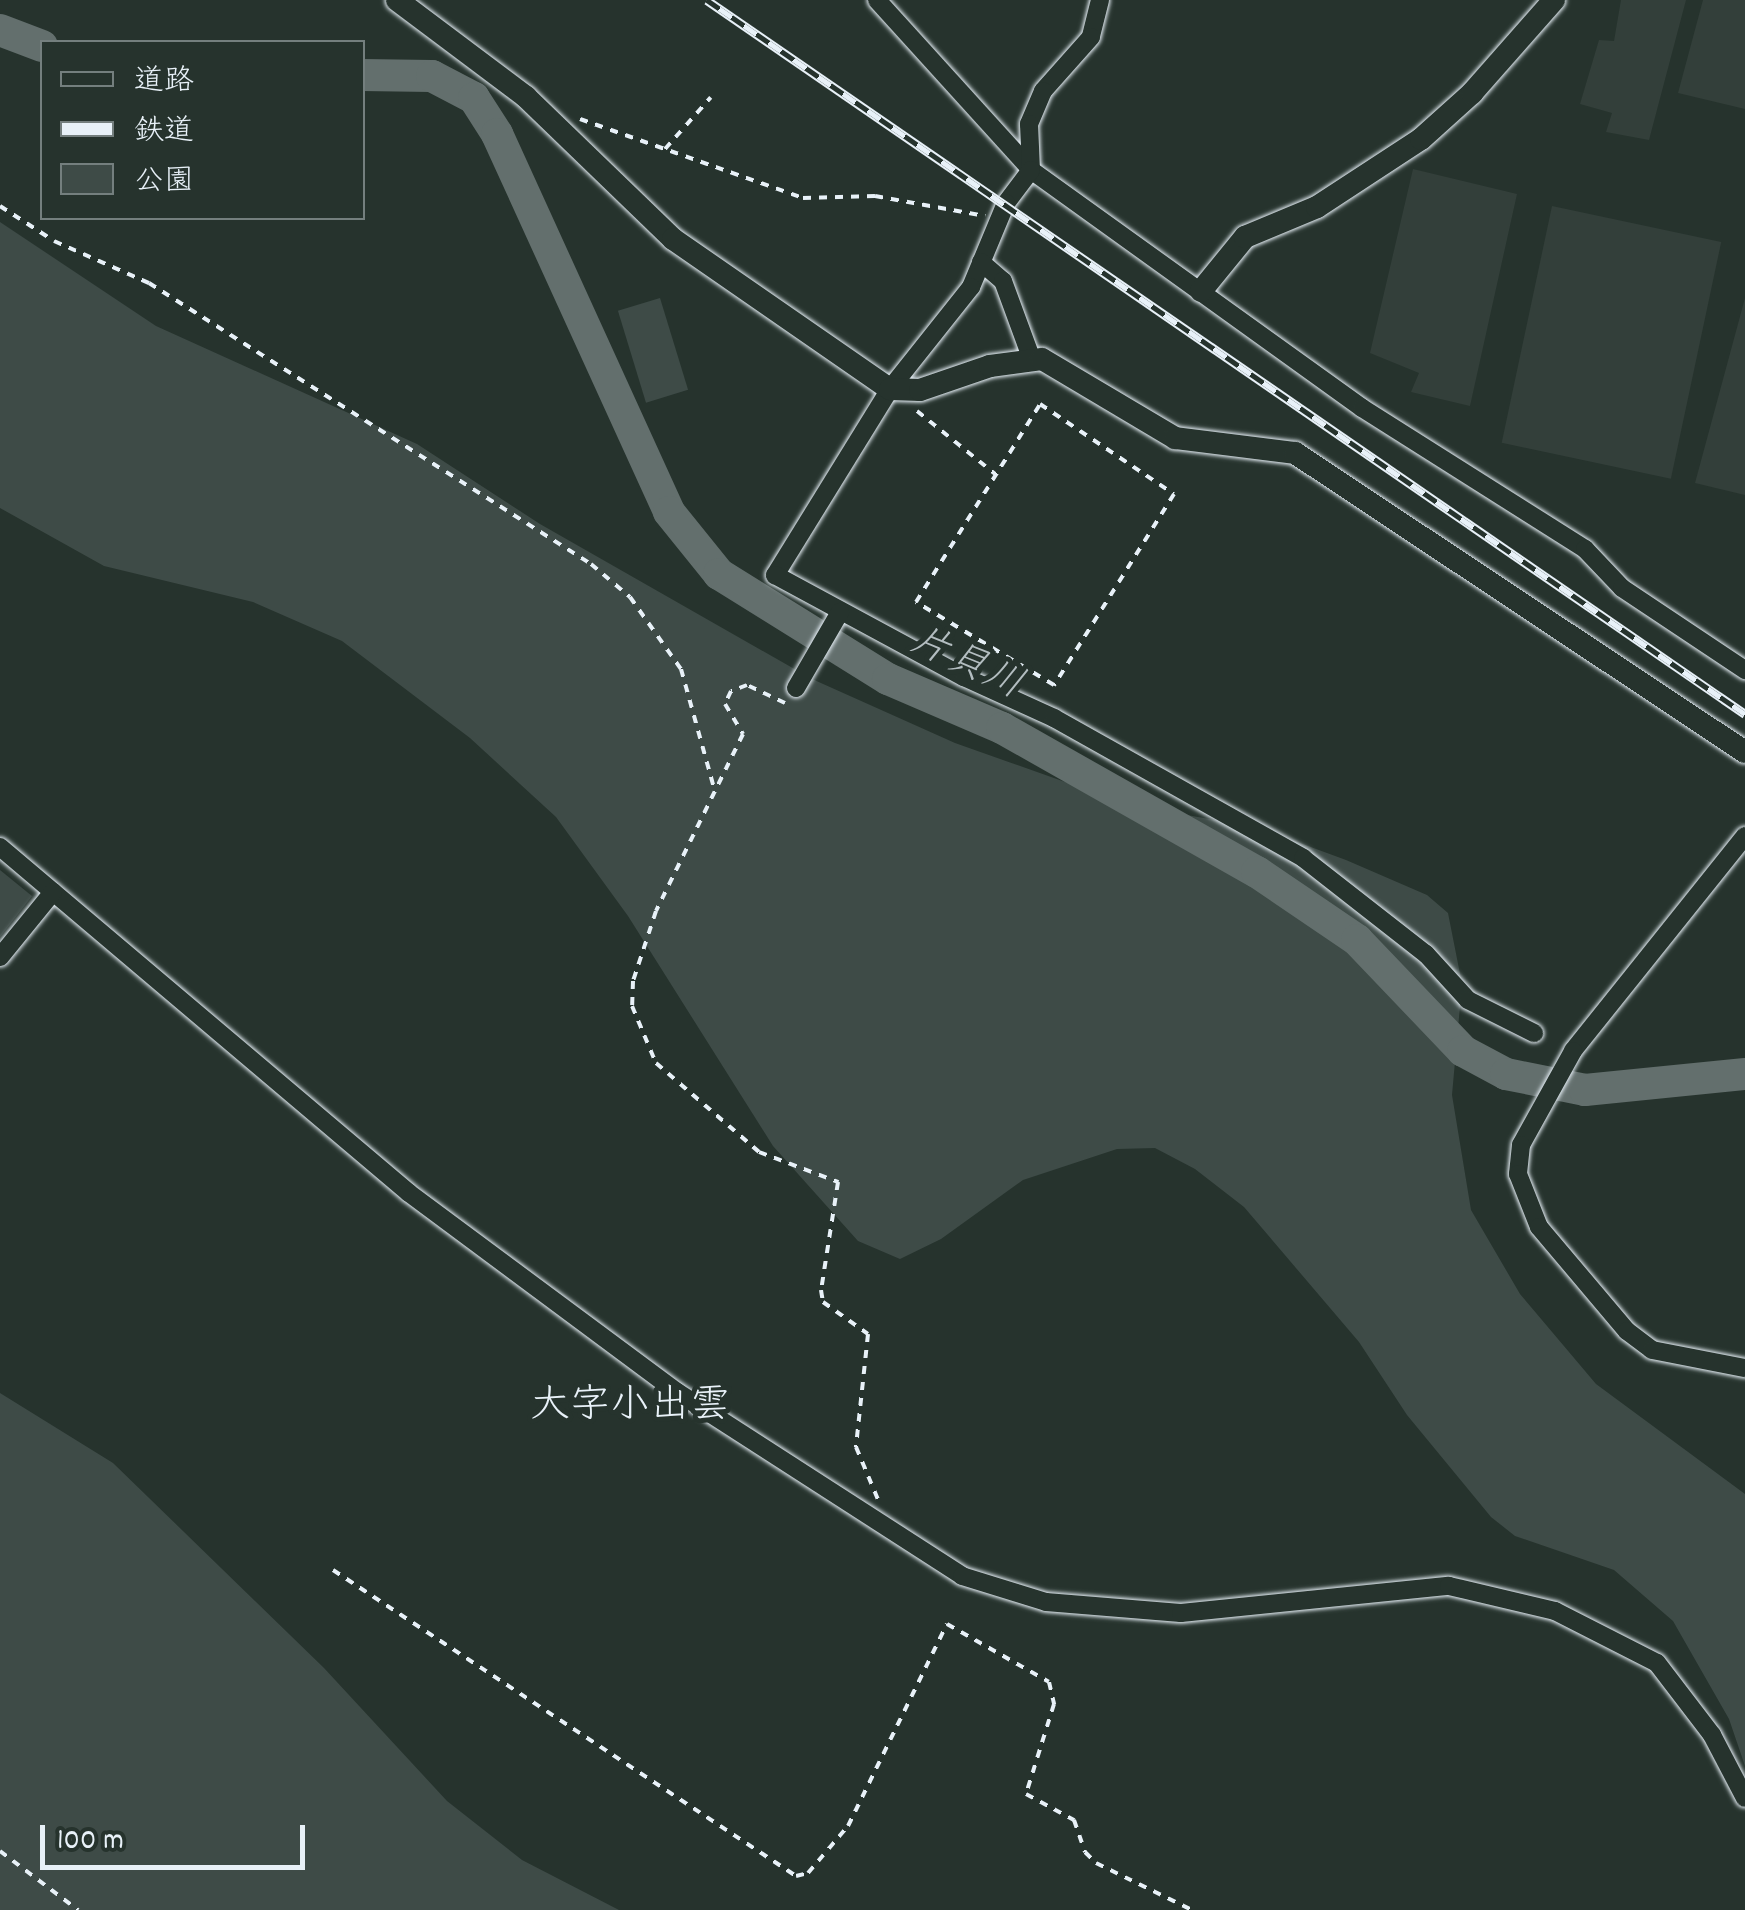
<!DOCTYPE html>
<meta charset="utf-8">
<style>
body{margin:0}
#map{position:relative;width:1745px;height:1910px;overflow:hidden;background:#26332d;font-family:Dekko,"Klee One",sans-serif}
div>[style]{position:absolute}
[style*='--x']{left:calc(var(--x)*1px);top:calc(var(--y)*1px);width:calc(var(--w)*1px);rotate:calc(var(--a)*1deg)}
.built>*{inset:0;background:#333f3a;transform-origin:0 0}
.green>*{inset:0;background:#3e4b47;transform-origin:0 0}
.river>*{height:32px;margin:-16px;padding:0 16px;transform-origin:16px;border-radius:16px;background:#636f6d}
.path>*{height:4px;margin-top:-2px;transform-origin:0;background:repeating-linear-gradient(90deg,#e8f1f8 0 8px,transparent 0 16px)}
.roads{filter:drop-shadow(0 0 2px #e8f1f8) drop-shadow(0 0 2px #e8f1f8)}
.street>*{height:18px;margin:-9px;padding:0 9px;transform-origin:9px;border-radius:9px;background:#26332d}
.secondary>*{height:22px;margin:-11px;padding:0 11px;transform-origin:11px;border-radius:11px;background:#26332d}
.rail>*{height:9px;margin-top:-4.5px;transform-origin:0;background:repeating-linear-gradient(90deg,#26332d 0 15px,#e8f1f8 0 30px);box-sizing:border-box;border-block:2px solid #e8f1f8}
span{translate:-50% -50%;white-space:nowrap;text-align:center;line-height:1.15;-webkit-text-stroke:10px #26332d;paint-order:stroke}
.water-label{font-size:40px;color:#b3bdc0;font-style:italic}
.neighbourhood-label{font-size:40px;color:#e8f1f8}
.legend{position:absolute;left:40px;top:40px;width:325px;height:180px;box-sizing:border-box;background:#26332d;border:2px solid #747f7e;margin:0;padding:12px 18px;list-style:none;font-size:30px;color:#e8f1f8}
.legend li{display:flex;align-items:center;gap:20px;height:50px}
.legend b{width:50px;border:2px solid #747f7e}
.scale{position:absolute;left:40px;top:1825px;width:265px;height:45px;box-sizing:border-box;border:5px solid #e8f1f8;border-top:0;padding-left:12px;font-size:30px;line-height:35px;white-space:nowrap;color:#e8f1f8;-webkit-text-stroke:8px #26332d;paint-order:stroke}
</style>
<div id="map">
<div class="built">
<i style="clip-path:polygon(1621px 0,1686px 0,1649px 140px,1606px 132px,1612px 113px,1580px 104px,1599px 40px,1614px 41px)"></i>
<i style="clip-path:polygon(1703px 0,1745px 0,1745px 109px,1678px 93px)"></i>
<i style="clip-path:polygon(1413px 169px,1517px 194px,1470px 406px,1411px 392px,1419px 373px,1370px 353px)"></i>
<i style="left:1552px;top:206px;width:173px;height:242px;rotate:12deg"></i>
<i style="clip-path:polygon(1745px 298px,1745px 495px,1695px 483px)"></i>
</div>
<div class="green">
<i style="clip-path:polygon(0 222px,156px 326px,417px 444px,540px 524px,812px 679px,955px 743px,1082px 788px,1137px 806px,1259px 828px,1346px 860px,1427px 895px,1448px 913px,1462px 984px,1452px 1095px,1471px 1210px,1520px 1294px,1596px 1384px,1745px 1494px,1745px 1766px,1729px 1719px,1673px 1621px,1614px 1570px,1515px 1536px,1491px 1517px,1407px 1415px,1359px 1342px,1244px 1207px,1195px 1169px,1155px 1148px,1117px 1149px,1023px 1180px,941px 1239px,900px 1259px,858px 1241px,773px 1146px,628px 916px,556px 817px,470px 738px,342px 641px,253px 602px,104px 566px,0 508px)"></i>
<i style="left:660px;top:298px;width:96px;height:44px;rotate:73deg"></i>
<i style="clip-path:polygon(0 870px,32px 896px,0 937px)"></i>
<i style="clip-path:polygon(0 1393px,113px 1463px,324px 1668px,447px 1801px,522px 1860px,619px 1910px,0 1910px)"></i>
</div>
<div class="river">
<i style="--x:0;--y:30;--w:45;--a:20.9"></i>
<i style="--x:362;--y:75;--w:70;--a:0.8"></i>
<i style="--x:432;--y:76;--w:47;--a:27.6"></i>
<i style="--x:474;--y:98;--w:43;--a:57.4"></i>
<i style="--x:497;--y:134;--w:415;--a:65.5"></i>
<i style="--x:669;--y:512;--w:80;--a:51.1"></i>
<i style="--x:719;--y:574;--w:199;--a:31.9"></i>
<i style="--x:888;--y:679;--w:124;--a:23.3"></i>
<i style="--x:1002;--y:728;--w:293;--a:29.5"></i>
<i style="--x:1257;--y:872;--w:121;--a:34.2"></i>
<i style="--x:1357;--y:940;--w:153;--a:46.3"></i>
<i style="--x:1463;--y:1051;--w:49;--a:28.1"></i>
<i style="--x:1506;--y:1074;--w:81;--a:11.4"></i>
<i style="--x:1585;--y:1090;--w:161;--a:-5.7"></i>
</div>
<div class="path">
<i style="--x:580;--y:119;--w:237;--a:19.5"></i>
<i style="--x:803;--y:198;--w:72;--a:-1.6"></i>
<i style="--x:875;--y:196;--w:112;--a:10.3"></i>
<i style="--x:665;--y:149;--w:69;--a:-48.5"></i>
<i style="--x:0;--y:206;--w:64;--a:32.9"></i>
<i style="--x:54;--y:241;--w:104;--a:23.9"></i>
<i style="--x:149;--y:283;--w:524;--a:32.45"></i>
<i style="--x:591;--y:564;--w:51;--a:40.2"></i>
<i style="--x:630;--y:597;--w:88;--a:54.7"></i>
<i style="--x:681;--y:669;--w:123;--a:74.5"></i>
<i style="--x:1040;--y:404;--w:161;--a:33.9"></i>
<i style="--x:1174;--y:494;--w:226;--a:122.1"></i>
<i style="--x:1054;--y:685;--w:161;--a:-149"></i>
<i style="--x:916;--y:602;--w:234;--a:-57.9"></i>
<i style="--x:917;--y:411;--w:100;--a:38.9"></i>
<i style="--x:785;--y:703;--w:42;--a:-154.7"></i>
<i style="--x:747;--y:685;--w:17;--a:159"></i>
<i style="--x:731;--y:691;--w:14;--a:115"></i>
<i style="--x:725;--y:704;--w:35;--a:59"></i>
<i style="--x:743;--y:734;--w:197;--a:116.2"></i>
<i style="--x:656;--y:911;--w:74;--a:108.2"></i>
<i style="--x:633;--y:981;--w:25;--a:92"></i>
<i style="--x:632;--y:1006;--w:62;--a:67.2"></i>
<i style="--x:656;--y:1063;--w:136;--a:40.8"></i>
<i style="--x:759;--y:1152;--w:85;--a:20.8"></i>
<i style="--x:838;--y:1182;--w:109;--a:98.9"></i>
<i style="--x:821;--y:1290;--w:12;--a:81"></i>
<i style="--x:823;--y:1302;--w:55;--a:35.4"></i>
<i style="--x:868;--y:1334;--w:114;--a:96.1"></i>
<i style="--x:856;--y:1447;--w:60;--a:67.3"></i>
<i style="--x:333;--y:1570;--w:555;--a:33.46"></i>
<i style="--x:796;--y:1876;--w:12;--a:-14"></i>
<i style="--x:808;--y:1873;--w:62;--a:-49.6"></i>
<i style="--x:848;--y:1826;--w:225;--a:-63.9"></i>
<i style="--x:947;--y:1624;--w:117;--a:29.6"></i>
<i style="--x:1049;--y:1682;--w:23;--a:77"></i>
<i style="--x:1054;--y:1704;--w:94;--a:107.3"></i>
<i style="--x:1026;--y:1794;--w:55;--a:28.4"></i>
<i style="--x:1074;--y:1820;--w:34;--a:71"></i>
<i style="--x:1085;--y:1852;--w:16;--a:45"></i>
<i style="--x:1096;--y:1863;--w:107;--a:26.1"></i>
<i style="--x:0;--y:1851;--w:98;--a:37.1"></i>
</div>
<div class="roads">
<div class="street">
<i style="--x:877;--y:0;--w:229;--a:47.8"></i>
<i style="--x:1031;--y:170;--w:408;--a:35.7"></i>
<i style="--x:1362;--y:408;--w:264;--a:32.3"></i>
<i style="--x:1585;--y:549;--w:54;--a:46.5"></i>
<i style="--x:1622;--y:588;--w:148;--a:33.7"></i>
<i style="--x:1100;--y:0;--w:38;--a:104"></i>
<i style="--x:1091;--y:37;--w:72;--a:131.6"></i>
<i style="--x:1043;--y:91;--w:36;--a:113"></i>
<i style="--x:1029;--y:124;--w:46;--a:87.5"></i>
<i style="--x:1031;--y:170;--w:41;--a:127.1"></i>
<i style="--x:1006;--y:203;--w:91;--a:112.6"></i>
<i style="--x:971;--y:287;--w:130;--a:128.5"></i>
<i style="--x:890;--y:389;--w:219;--a:121.7"></i>
<i style="--x:775;--y:575;--w:215;--a:28.4"></i>
<i style="--x:964;--y:677;--w:99;--a:24.5"></i>
<i style="--x:1054;--y:718;--w:286;--a:29.3"></i>
<i style="--x:1303;--y:858;--w:156;--a:38"></i>
<i style="--x:1426;--y:954;--w:62;--a:47.6"></i>
<i style="--x:1468;--y:1000;--w:74;--a:26.6"></i>
<i style="--x:981;--y:262;--w:29;--a:41"></i>
<i style="--x:1003;--y:281;--w:84;--a:69.8"></i>
<i style="--x:796;--y:688;--w:88;--a:-59.9"></i>
<i style="--x:1745;--y:836;--w:275;--a:128.7"></i>
<i style="--x:1573;--y:1051;--w:107;--a:119"></i>
<i style="--x:1521;--y:1145;--w:29;--a:96"></i>
<i style="--x:1518;--y:1174;--w:57;--a:68.4"></i>
<i style="--x:1539;--y:1227;--w:136;--a:49.8"></i>
<i style="--x:1627;--y:1331;--w:31;--a:37"></i>
<i style="--x:1652;--y:1350;--w:95;--a:11"></i>
<i style="--x:0;--y:847;--w:536;--a:40.23"></i>
<i style="--x:409;--y:1193;--w:334;--a:36.6"></i>
<i style="--x:677;--y:1392;--w:339;--a:32.8"></i>
<i style="--x:962;--y:1576;--w:88;--a:17.2"></i>
<i style="--x:1046;--y:1602;--w:135;--a:4.7"></i>
<i style="--x:1181;--y:1613;--w:269;--a:-5.8"></i>
<i style="--x:1449;--y:1586;--w:109;--a:13.3"></i>
<i style="--x:1555;--y:1611;--w:114;--a:27"></i>
<i style="--x:1657;--y:1663;--w:91;--a:52.6"></i>
<i style="--x:1712;--y:1735;--w:71;--a:62.4"></i>
<i style="--x:0;--y:957;--w:84;--a:-50.8"></i>
</div>
<div class="secondary">
<i style="--x:397;--y:0;--w:161;--a:36.9"></i>
<i style="--x:526;--y:97;--w:204;--a:44"></i>
<i style="--x:673;--y:239;--w:264;--a:34.7"></i>
<i style="--x:890;--y:389;--w:30;--a:2"></i>
<i style="--x:920;--y:390;--w:74;--a:-18.9"></i>
<i style="--x:990;--y:366;--w:52;--a:-7.7"></i>
<i style="--x:1042;--y:359;--w:155;--a:30.7"></i>
<i style="--x:1175;--y:438;--w:121;--a:7.1"></i>
<i style="--x:1295;--y:453;--w:540;--a:33.6"></i>
<i style="--x:1201;--y:291;--w:70;--a:-50.8"></i>
<i style="--x:1245;--y:237;--w:78;--a:-22.6"></i>
<i style="--x:1317;--y:207;--w:124;--a:-33.2"></i>
<i style="--x:1421;--y:139;--w:69;--a:-42"></i>
<i style="--x:1472;--y:93;--w:124;--a:-48.6"></i>
</div>
</div>
<div class="rail">
<i style="--x:707;--y:0;--w:1260;--a:34.52"></i>
</div>
<div class="water-label">
<span style="left:965px;top:666px;rotate:25deg">片貝川</span>
</div>
<div class="neighbourhood-label">
<span style="left:630px;top:1409px">大字小出雲</span>
</div>
<ul class="legend">
<li><b style="height:12px;background:#26332d"></b>道路</li>
<li><b style="height:12px;background:#e8f1f8"></b>鉄道</li>
<li><b style="height:28px;background:#3e4b47"></b>公園</li>
</ul>
<div class="scale">100 m</div>
</div>
